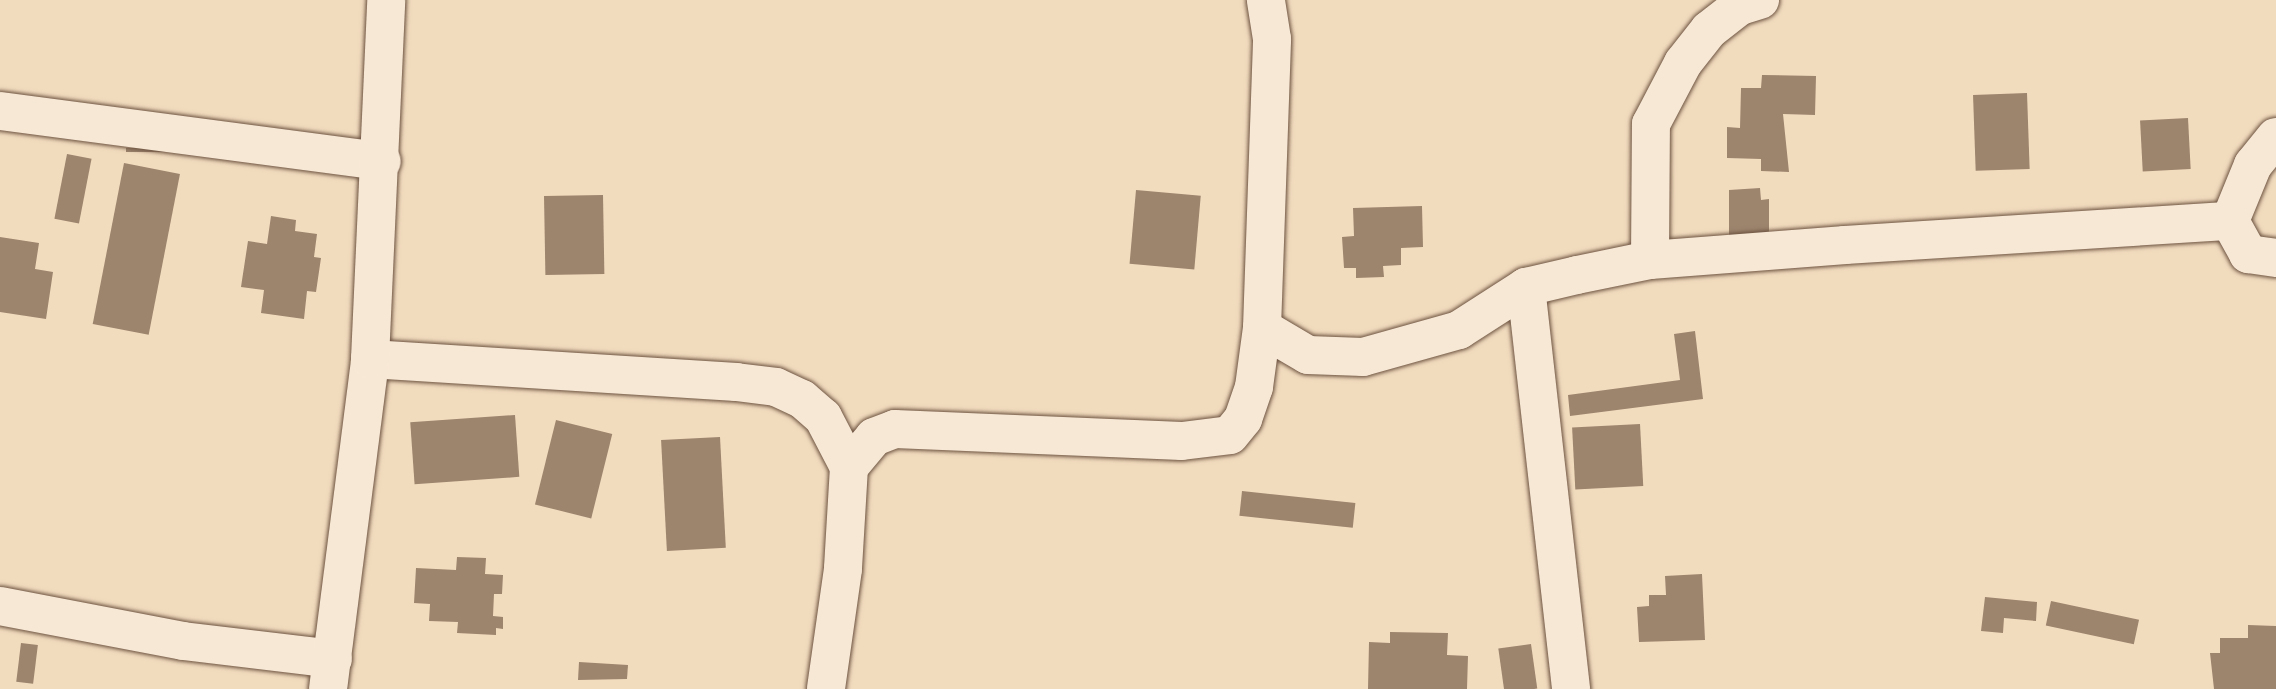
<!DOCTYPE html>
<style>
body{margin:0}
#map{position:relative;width:2276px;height:689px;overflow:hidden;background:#f2dcbe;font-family:"IM FELL French Canon",serif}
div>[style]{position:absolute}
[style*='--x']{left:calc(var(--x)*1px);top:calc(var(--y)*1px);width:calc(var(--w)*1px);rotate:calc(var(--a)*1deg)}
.building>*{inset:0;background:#9c846d;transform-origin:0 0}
.roads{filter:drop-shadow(0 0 2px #6c5240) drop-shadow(0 0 2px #6c5240)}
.minor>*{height:38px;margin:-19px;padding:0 19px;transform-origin:19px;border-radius:19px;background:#f7e8d5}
span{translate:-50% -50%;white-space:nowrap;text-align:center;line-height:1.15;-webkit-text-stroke:6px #f7e8d5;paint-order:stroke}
</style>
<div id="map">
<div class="building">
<i style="clip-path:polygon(1762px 75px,1816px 76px,1815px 115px,1783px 114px,1789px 172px,1761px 171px,1761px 159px,1727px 158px,1727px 127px,1740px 128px,1741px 88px,1761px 88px)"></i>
<i style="left:2027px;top:93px;width:76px;height:54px;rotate:88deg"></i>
<i style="left:2188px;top:118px;width:51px;height:48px;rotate:87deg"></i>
<i style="left:126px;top:148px;width:39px;height:4px"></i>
<i style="left:67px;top:154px;width:25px;height:66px;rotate:11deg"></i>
<i style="left:124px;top:163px;width:57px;height:164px;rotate:11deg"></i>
<i style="clip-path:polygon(1760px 188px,1761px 200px,1769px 199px,1769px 234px,1729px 238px,1729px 190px)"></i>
<i style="left:1136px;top:190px;width:65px;height:74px;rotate:5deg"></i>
<i style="left:603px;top:195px;width:79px;height:59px;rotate:89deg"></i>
<i style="clip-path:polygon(1422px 206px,1423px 247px,1401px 248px,1401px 265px,1383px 266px,1384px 277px,1356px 278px,1356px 268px,1344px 268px,1342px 237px,1354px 236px,1353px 208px)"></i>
<i style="clip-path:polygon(271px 216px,296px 220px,295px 231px,317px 234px,314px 257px,321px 258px,316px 292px,307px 291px,304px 319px,261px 313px,264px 290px,241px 287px,248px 241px,267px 244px)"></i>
<i style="clip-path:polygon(0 237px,39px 243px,35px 269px,53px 272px,46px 319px,0 312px)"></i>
<i style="clip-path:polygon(1695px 331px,1703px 399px,1570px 416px,1568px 395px,1680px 380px,1674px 334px)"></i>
<i style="left:515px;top:415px;width:62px;height:105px;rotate:86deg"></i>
<i style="left:556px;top:420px;width:58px;height:87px;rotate:14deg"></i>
<i style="left:1640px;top:424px;width:62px;height:68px;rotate:87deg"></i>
<i style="left:720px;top:437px;width:111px;height:59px;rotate:87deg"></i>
<i style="left:1242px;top:491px;width:114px;height:25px;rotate:6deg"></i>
<i style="clip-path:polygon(457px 557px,486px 558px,485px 574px,503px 575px,502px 594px,494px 594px,493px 616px,503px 617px,503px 629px,496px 628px,496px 635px,457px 633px,458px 622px,429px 621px,430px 604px,414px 603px,416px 568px,456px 570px)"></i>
<i style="clip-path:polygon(1702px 574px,1705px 640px,1639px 642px,1637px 607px,1649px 606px,1649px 595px,1666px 595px,1665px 576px)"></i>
<i style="clip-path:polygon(1985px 597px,2037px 602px,2036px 621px,2004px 618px,2003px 633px,1981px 631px)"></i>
<i style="left:2051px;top:601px;width:90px;height:25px;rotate:12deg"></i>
<i style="clip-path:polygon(2248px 625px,2276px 626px,2276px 689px,2214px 689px,2210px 653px,2220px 653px,2220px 638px,2248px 638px)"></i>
<i style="clip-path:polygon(1390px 632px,1448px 633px,1447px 655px,1468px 656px,1467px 689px,1368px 689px,1369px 642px,1390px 643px)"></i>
<i style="left:21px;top:643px;width:17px;height:39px;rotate:7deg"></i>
<i style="left:1531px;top:644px;width:45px;height:33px;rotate:82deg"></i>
<i style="clip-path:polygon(579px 662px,628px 665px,627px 679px,578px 680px)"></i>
</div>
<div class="roads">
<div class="minor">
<i style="--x:0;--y:111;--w:385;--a:7.5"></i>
<i style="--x:2230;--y:221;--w:61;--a:-67.7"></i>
<i style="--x:2253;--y:165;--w:36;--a:-51"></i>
<i style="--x:1650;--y:260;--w:136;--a:-89.6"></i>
<i style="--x:1651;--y:124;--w:69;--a:-62.3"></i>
<i style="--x:1683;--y:63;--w:42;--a:-51.8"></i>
<i style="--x:1709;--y:30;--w:39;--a:-38"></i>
<i style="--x:1740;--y:6;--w:21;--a:-17"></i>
<i style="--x:1526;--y:287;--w:405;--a:83.6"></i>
<i style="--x:1262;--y:328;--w:53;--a:30.4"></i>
<i style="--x:1308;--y:355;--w:55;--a:2.1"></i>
<i style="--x:1363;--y:357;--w:100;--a:-15.7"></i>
<i style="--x:1459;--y:330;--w:80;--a:-32.7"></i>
<i style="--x:1526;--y:287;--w:52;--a:-13.2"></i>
<i style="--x:1577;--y:275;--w:75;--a:-11.6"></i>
<i style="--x:1650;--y:260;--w:196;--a:-4.4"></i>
<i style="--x:1845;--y:245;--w:386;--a:-3.6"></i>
<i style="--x:2230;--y:221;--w:38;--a:61"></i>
<i style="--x:2248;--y:254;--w:28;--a:8"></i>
<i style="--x:370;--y:359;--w:367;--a:3.6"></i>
<i style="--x:736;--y:382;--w:40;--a:7.1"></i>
<i style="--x:776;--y:387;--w:29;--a:25"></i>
<i style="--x:802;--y:399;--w:28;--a:41"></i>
<i style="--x:823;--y:417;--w:56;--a:62.5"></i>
<i style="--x:849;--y:467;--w:102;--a:93.4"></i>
<i style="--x:843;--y:569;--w:121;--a:98.1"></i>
<i style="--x:849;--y:467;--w:39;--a:-50"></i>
<i style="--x:874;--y:437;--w:22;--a:-21"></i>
<i style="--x:895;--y:429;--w:287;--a:2.4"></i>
<i style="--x:1182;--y:441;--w:48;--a:-7.1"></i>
<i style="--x:1230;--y:435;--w:21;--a:-51"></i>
<i style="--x:1243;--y:419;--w:34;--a:-71"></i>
<i style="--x:1254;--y:387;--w:60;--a:-82.3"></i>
<i style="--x:1262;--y:328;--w:289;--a:-88"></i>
<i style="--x:1272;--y:39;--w:39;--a:-99"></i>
<i style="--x:0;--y:606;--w:186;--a:10.8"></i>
<i style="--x:183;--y:641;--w:151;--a:6.8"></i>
<i style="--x:328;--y:689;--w:333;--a:-82.7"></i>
<i style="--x:370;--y:359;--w:359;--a:-87.4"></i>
</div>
</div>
</div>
